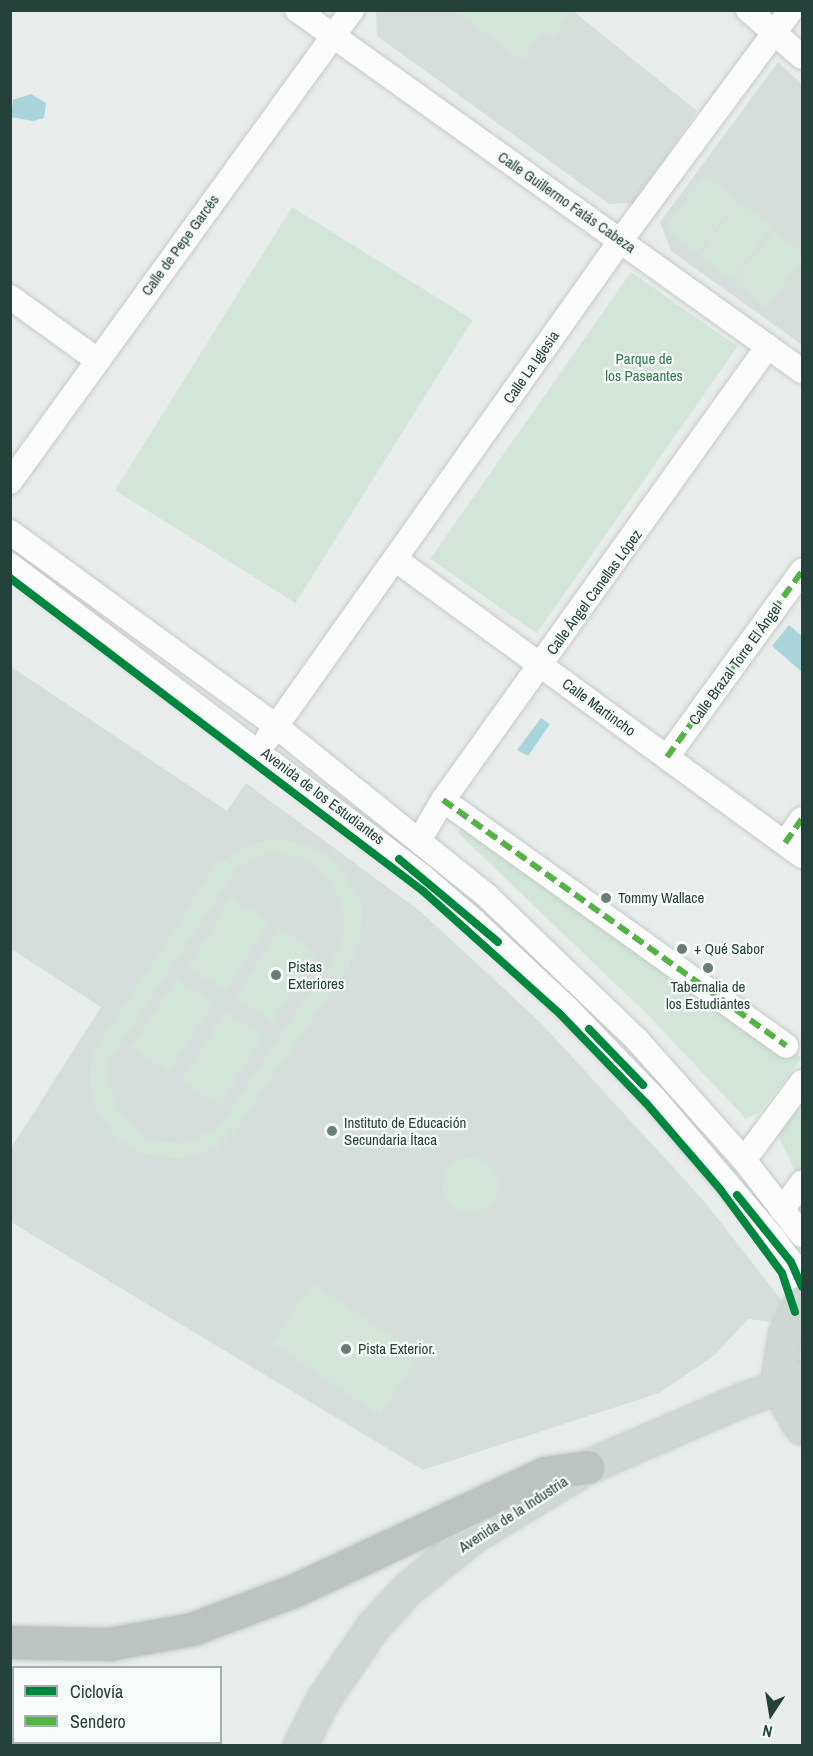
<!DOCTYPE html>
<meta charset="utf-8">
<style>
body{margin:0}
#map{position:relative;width:813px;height:1756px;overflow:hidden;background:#e8edeb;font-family:"Archivo Narrow",sans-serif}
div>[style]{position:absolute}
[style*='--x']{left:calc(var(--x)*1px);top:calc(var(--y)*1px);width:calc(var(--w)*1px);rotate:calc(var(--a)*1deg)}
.built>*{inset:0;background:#d6dedb}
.green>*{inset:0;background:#d1e6d8;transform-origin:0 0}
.round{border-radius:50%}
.water>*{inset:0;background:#a9d4db}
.roads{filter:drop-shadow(0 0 2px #c5cac8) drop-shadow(0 0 2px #c5cac8)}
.minor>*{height:24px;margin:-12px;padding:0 12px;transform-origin:12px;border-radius:12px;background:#fcfcfc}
.major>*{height:32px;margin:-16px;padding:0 16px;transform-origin:16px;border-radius:16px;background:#cfd7d5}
.highway>*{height:33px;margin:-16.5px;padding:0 16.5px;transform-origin:16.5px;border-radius:16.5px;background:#bcc4c2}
.quiet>*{height:6px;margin-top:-3px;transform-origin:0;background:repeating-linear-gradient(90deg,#55b346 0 12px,transparent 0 18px)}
.cycleway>*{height:8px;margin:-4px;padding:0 4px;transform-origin:4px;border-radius:4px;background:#00873e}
.dots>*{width:16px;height:16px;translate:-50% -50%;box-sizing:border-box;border:3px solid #f7fbf9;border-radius:50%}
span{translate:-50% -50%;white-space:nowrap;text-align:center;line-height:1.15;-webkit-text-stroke:4.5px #f7fbf9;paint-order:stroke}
.street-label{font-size:15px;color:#24423a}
.park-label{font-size:15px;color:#2d7a4b}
.poi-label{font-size:15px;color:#24423a}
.left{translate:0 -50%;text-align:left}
.frame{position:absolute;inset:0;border:12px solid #24423a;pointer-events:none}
.legend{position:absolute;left:12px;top:1666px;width:210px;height:78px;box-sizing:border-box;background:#f7fbf9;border:2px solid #a3b1ad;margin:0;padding:8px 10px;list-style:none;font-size:18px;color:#24423a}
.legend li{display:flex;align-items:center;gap:12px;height:30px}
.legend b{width:30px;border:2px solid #a3b1ad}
.north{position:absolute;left:741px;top:1684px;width:60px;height:60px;-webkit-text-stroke:4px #f7fbf9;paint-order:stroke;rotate:192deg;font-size:16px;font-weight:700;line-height:24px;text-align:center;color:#24423a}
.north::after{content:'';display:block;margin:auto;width:21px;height:27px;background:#24423a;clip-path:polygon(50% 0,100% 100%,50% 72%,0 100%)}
</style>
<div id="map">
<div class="built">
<i style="clip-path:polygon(376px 10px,573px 11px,697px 111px,635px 203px,609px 204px,377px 36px)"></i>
<i style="clip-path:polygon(778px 62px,802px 84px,802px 345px,671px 251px,660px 222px)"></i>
<i style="clip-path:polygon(10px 666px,227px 811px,246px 783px,420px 911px,542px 1024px,704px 1201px,783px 1302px,773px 1322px,748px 1319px,715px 1355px,659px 1393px,423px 1470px,11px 1222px,11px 1148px,101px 1007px,11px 949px)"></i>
</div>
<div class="green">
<i style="clip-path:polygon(454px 11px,572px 11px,554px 37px,543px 31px,522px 60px)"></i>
<i style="left:705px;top:175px;width:42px;height:67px;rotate:38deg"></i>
<i style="left:739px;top:202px;width:41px;height:67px;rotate:37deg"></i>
<i style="left:292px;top:207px;width:213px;height:334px;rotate:32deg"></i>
<i style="clip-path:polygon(774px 230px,802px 252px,802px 260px,766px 308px,733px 282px)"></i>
<i style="left:631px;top:272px;width:130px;height:350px;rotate:35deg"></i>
<i style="clip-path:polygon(467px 818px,802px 1058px,759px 1113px,746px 1119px,648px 1015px,459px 834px)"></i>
<i style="clip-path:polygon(evenodd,274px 839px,308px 844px,339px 865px,362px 903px,360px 942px,349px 966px,238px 1126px,216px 1148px,181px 1159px,143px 1154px,119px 1139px,98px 1114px,90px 1088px,89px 1059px,217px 864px,246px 846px,274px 839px,268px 852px,301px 857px,326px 875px,343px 908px,344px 935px,335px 956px,219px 1127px,184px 1144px,147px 1140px,120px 1114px,106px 1075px,111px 1058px,232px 875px,240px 865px,268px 852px)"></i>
<i style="left:231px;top:898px;width:45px;height:82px;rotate:32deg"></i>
<i style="left:280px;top:929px;width:44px;height:82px;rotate:33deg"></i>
<i style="left:176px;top:979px;width:44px;height:82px;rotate:33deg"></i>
<i style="left:225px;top:1012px;width:45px;height:82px;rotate:32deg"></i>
<i style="clip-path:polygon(802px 1082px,802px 1182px,801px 1184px,773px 1124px)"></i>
<i class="round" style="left:442px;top:1157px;width:56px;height:56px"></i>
<i style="left:312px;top:1283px;width:130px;height:72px;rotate:34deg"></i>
</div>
<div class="water">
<i style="clip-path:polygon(31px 94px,46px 103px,44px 118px,33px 121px,11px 117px,13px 100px)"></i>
<i style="clip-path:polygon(789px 625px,802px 636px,802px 672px,772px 646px)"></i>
<i style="clip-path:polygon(541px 718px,550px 724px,528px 756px,517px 750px)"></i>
</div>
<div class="roads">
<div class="minor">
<i style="--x:297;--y:10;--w:621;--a:35.56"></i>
<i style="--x:748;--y:10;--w:72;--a:41"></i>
<i style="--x:10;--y:297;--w:107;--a:35.9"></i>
<i style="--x:10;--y:482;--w:583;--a:-54.07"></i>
<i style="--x:10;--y:532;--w:331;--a:36.1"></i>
<i style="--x:277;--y:727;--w:270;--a:38.8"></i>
<i style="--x:487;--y:896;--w:209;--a:43.8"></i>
<i style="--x:638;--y:1041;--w:159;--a:48.3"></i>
<i style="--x:744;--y:1160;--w:95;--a:52.3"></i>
<i style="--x:395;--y:559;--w:504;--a:36.12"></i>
<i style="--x:10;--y:565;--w:516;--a:37.05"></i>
<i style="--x:422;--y:876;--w:69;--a:40.9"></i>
<i style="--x:474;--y:921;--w:127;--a:43.1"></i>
<i style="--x:567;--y:1008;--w:127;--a:46"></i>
<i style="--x:655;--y:1099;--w:184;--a:49.6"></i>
<i style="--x:774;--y:1239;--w:29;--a:54"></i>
<i style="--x:791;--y:1262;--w:27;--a:66"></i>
<i style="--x:267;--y:739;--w:612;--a:-54.65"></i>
<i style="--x:621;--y:240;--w:286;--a:-53.5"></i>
<i style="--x:667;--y:757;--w:230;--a:-54"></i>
<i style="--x:443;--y:800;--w:422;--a:35.6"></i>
<i style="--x:420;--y:839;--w:45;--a:-59.5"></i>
<i style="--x:443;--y:800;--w:558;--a:-54.4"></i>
<i style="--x:785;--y:843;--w:29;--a:-55"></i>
<i style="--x:744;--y:1160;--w:97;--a:-53.4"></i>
<i style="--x:782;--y:1210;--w:34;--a:-54"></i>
</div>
<div class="major">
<i style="--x:802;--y:1302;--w:38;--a:117"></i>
<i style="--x:785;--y:1336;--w:38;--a:99"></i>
<i style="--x:779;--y:1374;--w:34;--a:73"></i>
<i style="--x:789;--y:1407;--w:25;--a:58"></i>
<i style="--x:300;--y:1746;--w:53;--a:-62.9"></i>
<i style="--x:324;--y:1699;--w:88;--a:-55.6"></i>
<i style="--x:374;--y:1626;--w:50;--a:-47.4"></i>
<i style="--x:408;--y:1589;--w:85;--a:-38.8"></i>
<i style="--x:474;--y:1536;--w:133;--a:-31.2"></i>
<i style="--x:588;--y:1467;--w:169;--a:-23.4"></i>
<i style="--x:743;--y:1400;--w:63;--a:-19.6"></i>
</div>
<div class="highway">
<i style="--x:10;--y:1642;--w:99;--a:1.2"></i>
<i style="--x:109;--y:1644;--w:84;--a:-10.2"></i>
<i style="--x:192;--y:1629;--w:108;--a:-20.6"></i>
<i style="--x:293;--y:1591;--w:278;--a:-25.1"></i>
<i style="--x:545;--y:1473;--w:43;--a:-7.9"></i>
<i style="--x:10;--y:1695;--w:4;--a:27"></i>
<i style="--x:110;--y:1742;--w:7;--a:34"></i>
</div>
</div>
<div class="quiet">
<i style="--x:667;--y:757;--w:230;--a:-54"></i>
<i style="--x:443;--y:800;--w:422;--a:35.6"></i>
<i style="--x:785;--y:843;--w:29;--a:-55"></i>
</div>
<div class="cycleway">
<i style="--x:10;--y:578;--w:518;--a:37.16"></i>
<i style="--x:423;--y:891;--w:184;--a:41.9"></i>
<i style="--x:560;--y:1014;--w:124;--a:46"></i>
<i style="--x:646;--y:1103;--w:113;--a:49.3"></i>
<i style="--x:720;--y:1189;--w:104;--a:53.6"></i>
<i style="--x:782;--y:1273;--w:41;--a:71.6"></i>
<i style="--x:399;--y:859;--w:129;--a:40"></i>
<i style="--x:589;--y:1029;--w:78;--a:46"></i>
<i style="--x:737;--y:1195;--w:86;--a:51.1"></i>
<i style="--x:791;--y:1262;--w:27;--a:66"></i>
</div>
<div class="dots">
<i style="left:606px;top:898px;background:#697e78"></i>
<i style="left:682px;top:949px;background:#697e78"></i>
<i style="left:708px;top:968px;background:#697e78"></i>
<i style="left:276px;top:975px;background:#697e78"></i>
<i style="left:332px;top:1131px;background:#697e78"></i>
<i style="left:346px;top:1349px;background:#697e78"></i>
</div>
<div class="street-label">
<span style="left:567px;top:202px;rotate:35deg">Calle Guillermo Fatás Cabeza</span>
<span style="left:180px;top:245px;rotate:-54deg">Calle de Pepe Garcés</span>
<span style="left:531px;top:367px;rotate:-55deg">Calle La Iglesia</span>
<span style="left:594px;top:592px;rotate:-54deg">Calle Ángel Canellas López</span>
<span style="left:735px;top:664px;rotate:-54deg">Calle Brazal Torre El Ángel</span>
<span style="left:599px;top:707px;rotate:36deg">Calle Martincho</span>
<span style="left:323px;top:796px;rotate:37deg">Avenida de los Estudiantes</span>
<span style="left:513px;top:1514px;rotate:-33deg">Avenida de la Industria</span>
</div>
<div class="park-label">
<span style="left:644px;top:367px">Parque de<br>los Paseantes</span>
</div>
<div class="poi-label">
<span class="left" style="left:618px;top:898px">Tommy Wallace</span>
<span class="left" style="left:694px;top:949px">+ Qué Sabor</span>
<span class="left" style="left:288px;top:975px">Pistas<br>Exteriores</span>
<span style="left:708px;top:995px">Tabernalia de<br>los Estudiantes</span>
<span class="left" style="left:344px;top:1131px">Instituto de Educación<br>Secundaria Ítaca</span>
<span class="left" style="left:358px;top:1349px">Pista Exterior.</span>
</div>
<div class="frame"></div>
<ul class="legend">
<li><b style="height:8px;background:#00873e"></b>Ciclovía</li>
<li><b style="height:8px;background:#55b346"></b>Sendero</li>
</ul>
<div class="north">N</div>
</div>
